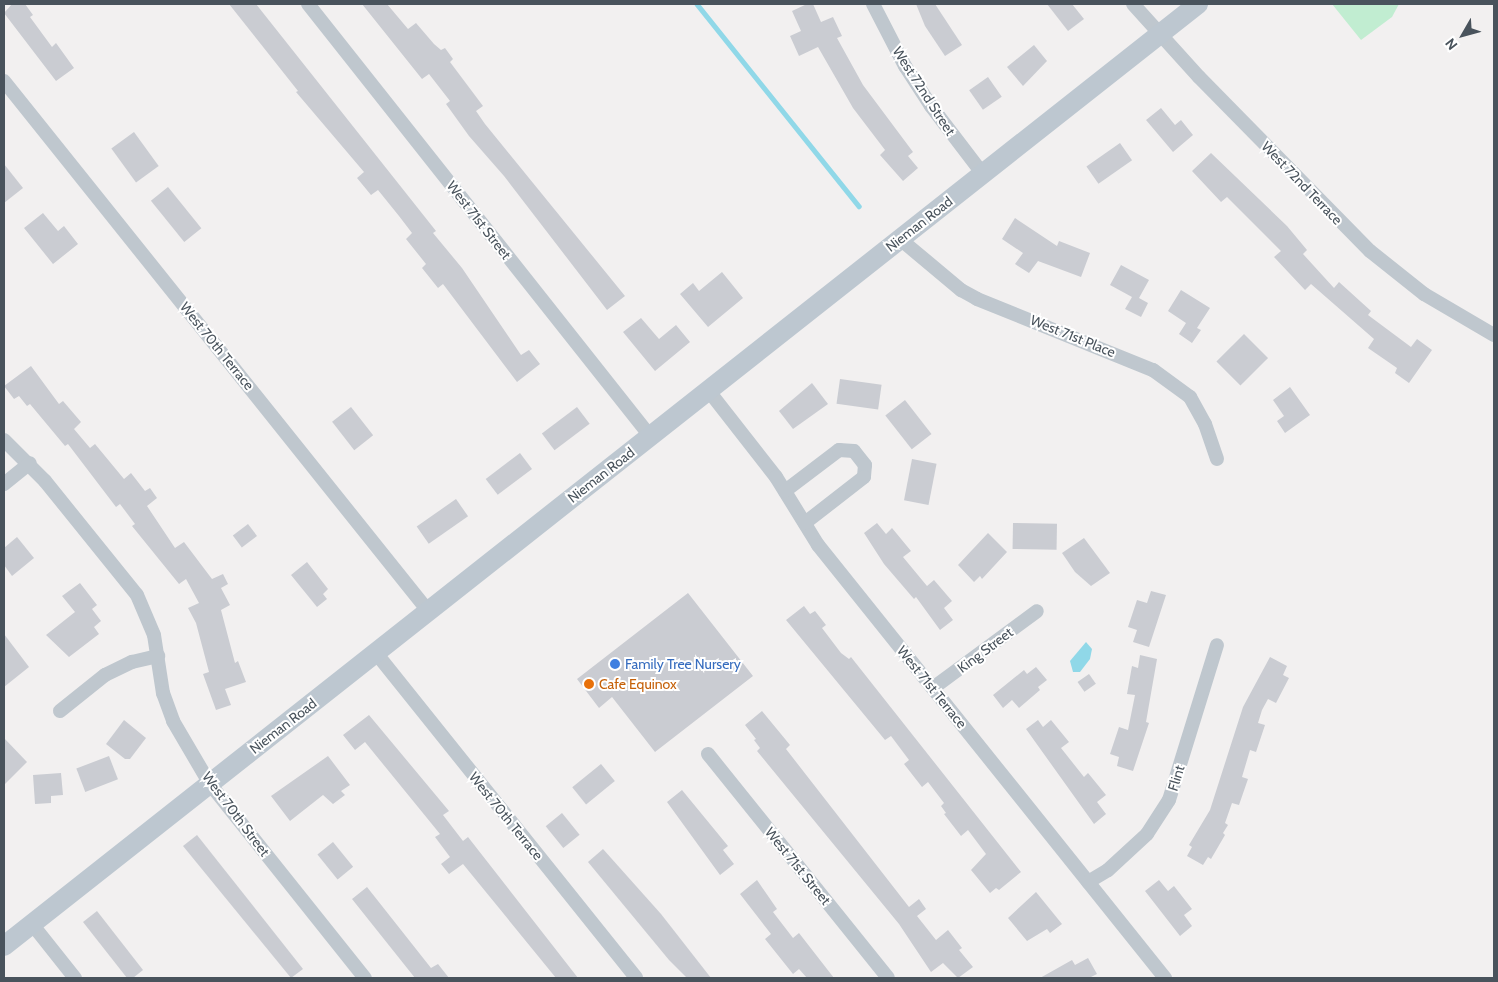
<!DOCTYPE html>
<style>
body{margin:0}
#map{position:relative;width:1498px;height:982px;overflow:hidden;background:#f2f0f0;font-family:Cabin,sans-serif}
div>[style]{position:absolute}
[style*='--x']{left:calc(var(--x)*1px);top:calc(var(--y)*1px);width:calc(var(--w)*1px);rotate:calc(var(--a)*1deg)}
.green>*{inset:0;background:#c1edd1}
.water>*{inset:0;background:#90d8e8}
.stream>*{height:4.5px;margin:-2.25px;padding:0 2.25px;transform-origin:2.25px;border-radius:2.25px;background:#90d8e8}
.building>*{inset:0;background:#caccd2;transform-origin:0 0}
.street>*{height:14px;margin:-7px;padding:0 7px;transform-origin:7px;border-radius:7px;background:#bfc7ce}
.secondary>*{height:20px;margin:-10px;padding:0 10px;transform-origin:10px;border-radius:10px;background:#bdc7d0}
.dots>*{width:14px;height:14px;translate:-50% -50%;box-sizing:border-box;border:2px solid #fff;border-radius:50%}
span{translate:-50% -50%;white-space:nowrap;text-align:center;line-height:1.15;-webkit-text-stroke:4px #fff;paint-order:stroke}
.street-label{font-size:14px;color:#49535c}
.shop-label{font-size:14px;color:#366cbe}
.left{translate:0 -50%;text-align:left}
.food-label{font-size:14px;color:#c56008}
.frame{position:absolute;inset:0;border:5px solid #49535c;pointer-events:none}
.north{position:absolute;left:1438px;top:10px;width:50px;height:50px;-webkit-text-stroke:4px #fff;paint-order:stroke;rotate:232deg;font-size:14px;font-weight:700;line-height:20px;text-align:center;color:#49535c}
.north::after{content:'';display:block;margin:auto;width:18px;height:22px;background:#49535c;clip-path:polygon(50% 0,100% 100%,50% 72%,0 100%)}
</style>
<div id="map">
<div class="green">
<i style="clip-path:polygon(1332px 4px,1399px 4px,1392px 17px,1361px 40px)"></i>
</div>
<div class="water">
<i style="clip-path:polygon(1086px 642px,1092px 649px,1090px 659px,1080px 672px,1073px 672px,1070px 661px)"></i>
</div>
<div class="stream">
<i style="--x:697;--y:4;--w:259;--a:51.3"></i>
</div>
<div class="building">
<i style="clip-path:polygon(12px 4px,25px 4px,33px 15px,30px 17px,52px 47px,56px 43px,74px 68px,56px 81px,4px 13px)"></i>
<i style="clip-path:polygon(229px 4px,256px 4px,436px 231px,433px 233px,462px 268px,521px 355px,529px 350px,540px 364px,517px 382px,443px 284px,438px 288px,422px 268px,426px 264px,406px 239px,412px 233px,399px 216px,378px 190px,371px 195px,357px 178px,364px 172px,296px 92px,298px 91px)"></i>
<i style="clip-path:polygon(362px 4px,387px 4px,408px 29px,416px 23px,434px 44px,441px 50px,445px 48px,453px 59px,450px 62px,483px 106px,476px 111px,485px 124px,625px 296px,607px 310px,504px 176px,469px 136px,446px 104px,450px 101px,429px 74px,422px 79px)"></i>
<i style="clip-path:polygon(807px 4px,813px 4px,821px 22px,833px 17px,842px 36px,837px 38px,863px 85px,913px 152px,908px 156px,918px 168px,903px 181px,880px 155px,885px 150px,853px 108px,818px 47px,799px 56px,790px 36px,801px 31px,792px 11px)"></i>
<i style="clip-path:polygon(916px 4px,935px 4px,962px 45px,945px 56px,925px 26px)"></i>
<i style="clip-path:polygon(1047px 4px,1072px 4px,1084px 19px,1068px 31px)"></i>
<i style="clip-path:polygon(1034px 45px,1047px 61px,1023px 86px,1007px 67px)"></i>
<i style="left:988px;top:77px;width:24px;height:23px;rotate:55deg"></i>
<i style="clip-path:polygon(1161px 108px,1175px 125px,1181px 120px,1193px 135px,1173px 152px,1146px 120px)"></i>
<i style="left:134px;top:132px;width:42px;height:28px;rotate:54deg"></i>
<i style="left:1120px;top:143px;width:21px;height:41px;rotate:55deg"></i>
<i style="clip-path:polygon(1211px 153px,1287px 226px,1307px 250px,1303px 254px,1334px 288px,1339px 282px,1371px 311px,1368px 315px,1411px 347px,1417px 339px,1432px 350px,1409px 383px,1395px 373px,1397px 368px,1368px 348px,1374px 339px,1311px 284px,1305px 290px,1274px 257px,1281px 251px,1227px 197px,1221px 202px,1192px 171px)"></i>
<i style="clip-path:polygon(4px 164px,23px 188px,4px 203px)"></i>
<i style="left:168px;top:187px;width:53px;height:22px;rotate:51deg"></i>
<i style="clip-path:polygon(43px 213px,58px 231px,64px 226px,78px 244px,53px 264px,24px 228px)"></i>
<i style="clip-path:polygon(1015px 218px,1057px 246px,1059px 241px,1090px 253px,1081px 277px,1038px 261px,1029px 273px,1015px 264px,1023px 253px,1002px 239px)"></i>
<i style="clip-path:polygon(1121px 265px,1149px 280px,1139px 298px,1148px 303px,1141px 317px,1125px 309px,1132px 297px,1110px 285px)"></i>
<i style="clip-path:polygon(722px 272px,743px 298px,708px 327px,680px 294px,693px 283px,699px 291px)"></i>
<i style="clip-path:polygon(1181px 290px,1210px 308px,1197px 328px,1201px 330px,1192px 343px,1179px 334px,1186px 323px,1168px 311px)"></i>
<i style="clip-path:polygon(641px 318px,659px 339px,676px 325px,690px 342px,655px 371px,623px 332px)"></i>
<i style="left:1244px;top:334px;width:34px;height:39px;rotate:45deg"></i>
<i style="clip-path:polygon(31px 366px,59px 404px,63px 401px,81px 422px,74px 429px,90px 448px,95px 444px,124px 479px,131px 473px,145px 491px,150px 488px,157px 498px,147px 506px,175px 548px,184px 542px,212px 579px,223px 574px,228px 584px,221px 588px,230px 605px,221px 610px,235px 663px,238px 661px,246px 682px,225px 689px,231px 705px,216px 710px,203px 674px,209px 672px,196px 623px,188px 608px,199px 603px,186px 579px,179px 584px,132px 526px,135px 524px,120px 504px,116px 507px,68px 444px,65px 446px,30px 404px,27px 406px,19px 396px,14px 399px,4px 386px)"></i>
<i style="left:840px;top:379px;width:42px;height:25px;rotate:8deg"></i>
<i style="clip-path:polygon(812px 383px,828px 404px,793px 429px,779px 411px)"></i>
<i style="clip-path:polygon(1290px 387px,1310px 415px,1285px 433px,1277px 421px,1284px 416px,1273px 400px)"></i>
<i style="left:905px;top:400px;width:43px;height:25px;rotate:52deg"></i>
<i style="left:351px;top:407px;width:36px;height:24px;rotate:52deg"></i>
<i style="left:577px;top:407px;width:21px;height:44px;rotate:53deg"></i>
<i style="left:520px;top:453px;width:20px;height:43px;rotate:53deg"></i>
<i style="left:912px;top:459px;width:25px;height:42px;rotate:11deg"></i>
<i style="left:456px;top:499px;width:21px;height:48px;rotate:55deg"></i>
<i style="clip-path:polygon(877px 523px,886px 534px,892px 528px,911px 551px,903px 557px,927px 586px,934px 580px,952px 601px,944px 608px,953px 620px,940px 630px,916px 597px,914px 599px,884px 564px,864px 533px)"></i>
<i style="left:1013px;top:523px;width:44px;height:26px;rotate:1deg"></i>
<i style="left:248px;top:524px;width:15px;height:19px;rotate:53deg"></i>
<i style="clip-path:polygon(988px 533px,1007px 552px,982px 579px,980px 576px,974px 582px,958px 565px)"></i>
<i style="clip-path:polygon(17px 537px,34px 558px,12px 576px,4px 565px,4px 548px)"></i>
<i style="clip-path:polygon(1084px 538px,1110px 573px,1091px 586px,1075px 572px,1062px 553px)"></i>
<i style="clip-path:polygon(307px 562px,328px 589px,323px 594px,327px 599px,317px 607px,291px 575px)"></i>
<i style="clip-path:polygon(80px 583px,97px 605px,92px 609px,101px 621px,94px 627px,99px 634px,69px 657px,46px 635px,75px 612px,62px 596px)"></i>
<i style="clip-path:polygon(1151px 591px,1166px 595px,1149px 647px,1133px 642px,1137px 630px,1128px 627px,1137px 600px,1147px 603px)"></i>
<i style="clip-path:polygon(688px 593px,753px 676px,655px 752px,612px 697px,599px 708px,577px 679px)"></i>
<i style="clip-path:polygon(804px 606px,810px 614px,815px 611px,826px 625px,822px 628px,841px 653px,849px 659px,851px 657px,1021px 872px,999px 890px,996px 888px,990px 893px,971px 870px,986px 854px,968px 830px,961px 836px,944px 814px,946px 813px,941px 806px,944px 803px,928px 782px,922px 787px,904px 764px,909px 760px,891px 736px,885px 740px,786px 620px)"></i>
<i style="clip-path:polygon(4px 634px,29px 667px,4px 687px)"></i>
<i style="clip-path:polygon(1140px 655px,1157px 659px,1146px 722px,1149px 723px,1133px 771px,1117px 766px,1119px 757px,1110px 754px,1119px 727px,1128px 730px,1135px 695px,1127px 694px,1132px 666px,1138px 668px)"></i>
<i style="clip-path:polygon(1270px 657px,1287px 666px,1283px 675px,1289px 678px,1276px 703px,1268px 699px,1262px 710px,1258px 723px,1265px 725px,1256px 752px,1250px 750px,1242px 777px,1248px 779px,1239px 805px,1232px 803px,1225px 823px,1228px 825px,1223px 833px,1225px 835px,1211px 859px,1208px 857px,1203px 865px,1187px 856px,1192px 847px,1189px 845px,1210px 810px,1243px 707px)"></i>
<i style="clip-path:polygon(1036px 667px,1047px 680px,1038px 687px,1040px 690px,1019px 708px,1012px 700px,1003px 708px,993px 695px,1024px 670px,1027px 674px)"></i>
<i style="left:1089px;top:674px;width:12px;height:14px;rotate:55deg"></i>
<i style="clip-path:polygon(762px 711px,790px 745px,786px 749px,909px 907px,919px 899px,926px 909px,917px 916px,936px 940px,948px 930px,962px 948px,959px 950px,973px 967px,958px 978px,943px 963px,931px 972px,899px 924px,757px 751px,760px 748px,754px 740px,756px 739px,745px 725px)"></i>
<i style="clip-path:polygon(369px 715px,449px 811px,443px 815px,463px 841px,468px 837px,578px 978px,556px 978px,463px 864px,449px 874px,441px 864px,450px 857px,435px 837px,440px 834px,365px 742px,355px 750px,343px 735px)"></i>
<i style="clip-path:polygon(124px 720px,146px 738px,130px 759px,125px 759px,106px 744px)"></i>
<i style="clip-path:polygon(1038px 720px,1043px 727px,1051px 720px,1069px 742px,1061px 748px,1084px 777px,1088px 773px,1106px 795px,1097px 802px,1106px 814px,1094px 824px,1026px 729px)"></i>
<i style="clip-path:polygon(4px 738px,27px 762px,4px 785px)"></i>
<i style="left:109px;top:756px;width:25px;height:35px;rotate:69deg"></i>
<i style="clip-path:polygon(328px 756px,350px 785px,341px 791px,345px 795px,333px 804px,323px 795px,290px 821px,271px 796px)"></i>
<i style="left:601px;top:764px;width:22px;height:37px;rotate:51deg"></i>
<i style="clip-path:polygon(61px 773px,63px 795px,51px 796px,51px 803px,35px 804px,33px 775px)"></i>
<i style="clip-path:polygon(682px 790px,728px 846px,723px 850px,734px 864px,720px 875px,667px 802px)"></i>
<i style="left:562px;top:813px;width:28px;height:21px;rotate:51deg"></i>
<i style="clip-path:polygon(197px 835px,303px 969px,291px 978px,183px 846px)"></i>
<i style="left:333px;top:842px;width:32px;height:20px;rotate:51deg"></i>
<i style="clip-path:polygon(603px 849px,661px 914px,711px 978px,687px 978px,669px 960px,588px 862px)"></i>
<i style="clip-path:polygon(757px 880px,777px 909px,773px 912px,793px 938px,799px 933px,834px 978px,807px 978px,799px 969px,793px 974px,765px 939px,771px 934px,740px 894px)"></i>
<i style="clip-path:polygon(1159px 880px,1168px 891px,1174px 886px,1192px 909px,1184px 915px,1192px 926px,1180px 936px,1145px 891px)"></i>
<i style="clip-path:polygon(367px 887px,431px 968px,438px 964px,449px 978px,415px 978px,352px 899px)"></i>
<i style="clip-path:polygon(1036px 892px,1062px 924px,1050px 933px,1047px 929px,1027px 941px,1008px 918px)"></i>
<i style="clip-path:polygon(97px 911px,143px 970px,133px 978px,127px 978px,83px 922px)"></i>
<i style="clip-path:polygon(1088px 958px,1097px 974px,1089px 978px,1040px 978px,1072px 960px,1075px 965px)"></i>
</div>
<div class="street">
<i style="--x:308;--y:4;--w:551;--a:51.63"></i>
<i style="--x:873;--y:4;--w:70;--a:62.7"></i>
<i style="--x:905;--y:66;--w:48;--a:57"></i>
<i style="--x:931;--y:106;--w:84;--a:52.7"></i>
<i style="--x:1133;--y:4;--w:98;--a:47.9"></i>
<i style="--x:1199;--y:77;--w:244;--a:45.5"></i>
<i style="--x:1370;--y:251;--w:69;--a:38.5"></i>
<i style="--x:1424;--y:294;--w:81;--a:30.4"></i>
<i style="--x:4;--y:81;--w:680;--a:51.33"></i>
<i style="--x:900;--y:239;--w:80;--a:39.9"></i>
<i style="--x:961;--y:290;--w:18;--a:29"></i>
<i style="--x:977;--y:299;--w:190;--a:22"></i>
<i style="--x:1153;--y:370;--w:46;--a:36.1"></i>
<i style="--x:1190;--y:397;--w:31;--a:61"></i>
<i style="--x:1205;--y:424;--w:37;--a:71"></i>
<i style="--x:708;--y:390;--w:110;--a:52"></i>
<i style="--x:776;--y:477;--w:80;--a:58.3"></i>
<i style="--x:818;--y:545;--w:555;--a:51.29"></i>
<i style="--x:4;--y:440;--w:58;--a:45"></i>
<i style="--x:45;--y:481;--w:146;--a:51.1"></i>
<i style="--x:137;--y:595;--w:43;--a:67"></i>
<i style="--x:154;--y:635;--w:59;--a:81.2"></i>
<i style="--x:163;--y:693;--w:30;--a:70"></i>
<i style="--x:173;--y:721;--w:73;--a:59.6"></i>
<i style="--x:210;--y:784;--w:248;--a:51.4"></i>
<i style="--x:4;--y:484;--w:33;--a:-39"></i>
<i style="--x:785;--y:491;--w:68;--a:-37.2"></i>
<i style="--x:839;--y:450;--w:15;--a:4"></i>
<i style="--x:854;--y:451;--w:18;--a:52"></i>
<i style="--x:865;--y:465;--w:12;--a:95"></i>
<i style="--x:864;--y:477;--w:75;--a:142.1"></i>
<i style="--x:376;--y:653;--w:416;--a:51.3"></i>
<i style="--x:933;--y:688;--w:129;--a:-36.5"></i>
<i style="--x:60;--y:711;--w:58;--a:-38.7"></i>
<i style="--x:105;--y:675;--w:30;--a:-26"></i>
<i style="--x:132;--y:662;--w:27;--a:-13"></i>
<i style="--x:708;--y:754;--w:287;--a:51.2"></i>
<i style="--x:1088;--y:882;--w:23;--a:-31"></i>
<i style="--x:1108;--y:870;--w:53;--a:-42.7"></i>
<i style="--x:1147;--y:834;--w:40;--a:-57.1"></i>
<i style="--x:1169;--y:800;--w:162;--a:-72.8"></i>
<i style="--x:32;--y:924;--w:69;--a:51.5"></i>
</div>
<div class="secondary">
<i style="--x:4;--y:946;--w:1521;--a:-38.27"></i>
</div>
<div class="dots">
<i style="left:615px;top:664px;background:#3f7fe0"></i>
<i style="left:589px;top:684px;background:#e8710a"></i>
</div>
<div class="street-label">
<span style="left:924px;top:91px;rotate:57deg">West 72nd Street</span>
<span style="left:1302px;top:183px;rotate:46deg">West 72nd Terrace</span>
<span style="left:479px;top:220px;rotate:52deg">West 71st Street</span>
<span style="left:919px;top:224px;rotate:-38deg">Nieman Road</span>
<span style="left:1073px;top:336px;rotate:22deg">West 71st Place</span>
<span style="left:217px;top:346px;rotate:51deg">West 70th Terrace</span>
<span style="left:601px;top:475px;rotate:-38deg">Nieman Road</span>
<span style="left:985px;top:650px;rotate:-37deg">King Street</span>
<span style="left:932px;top:687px;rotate:51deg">West 71st Terrace</span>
<span style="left:283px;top:726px;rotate:-38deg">Nieman Road</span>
<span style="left:1176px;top:778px;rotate:-73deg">Flint</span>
<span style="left:236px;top:814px;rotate:53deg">West 70th Street</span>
<span style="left:506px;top:816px;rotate:51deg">West 70th Terrace</span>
<span style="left:798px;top:866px;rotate:51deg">West 71st Street</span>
</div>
<div class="shop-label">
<span class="left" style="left:625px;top:664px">Family Tree Nursery</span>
</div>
<div class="food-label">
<span class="left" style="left:599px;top:684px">Cafe Equinox</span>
</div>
<div class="frame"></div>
<div class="north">N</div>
</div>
